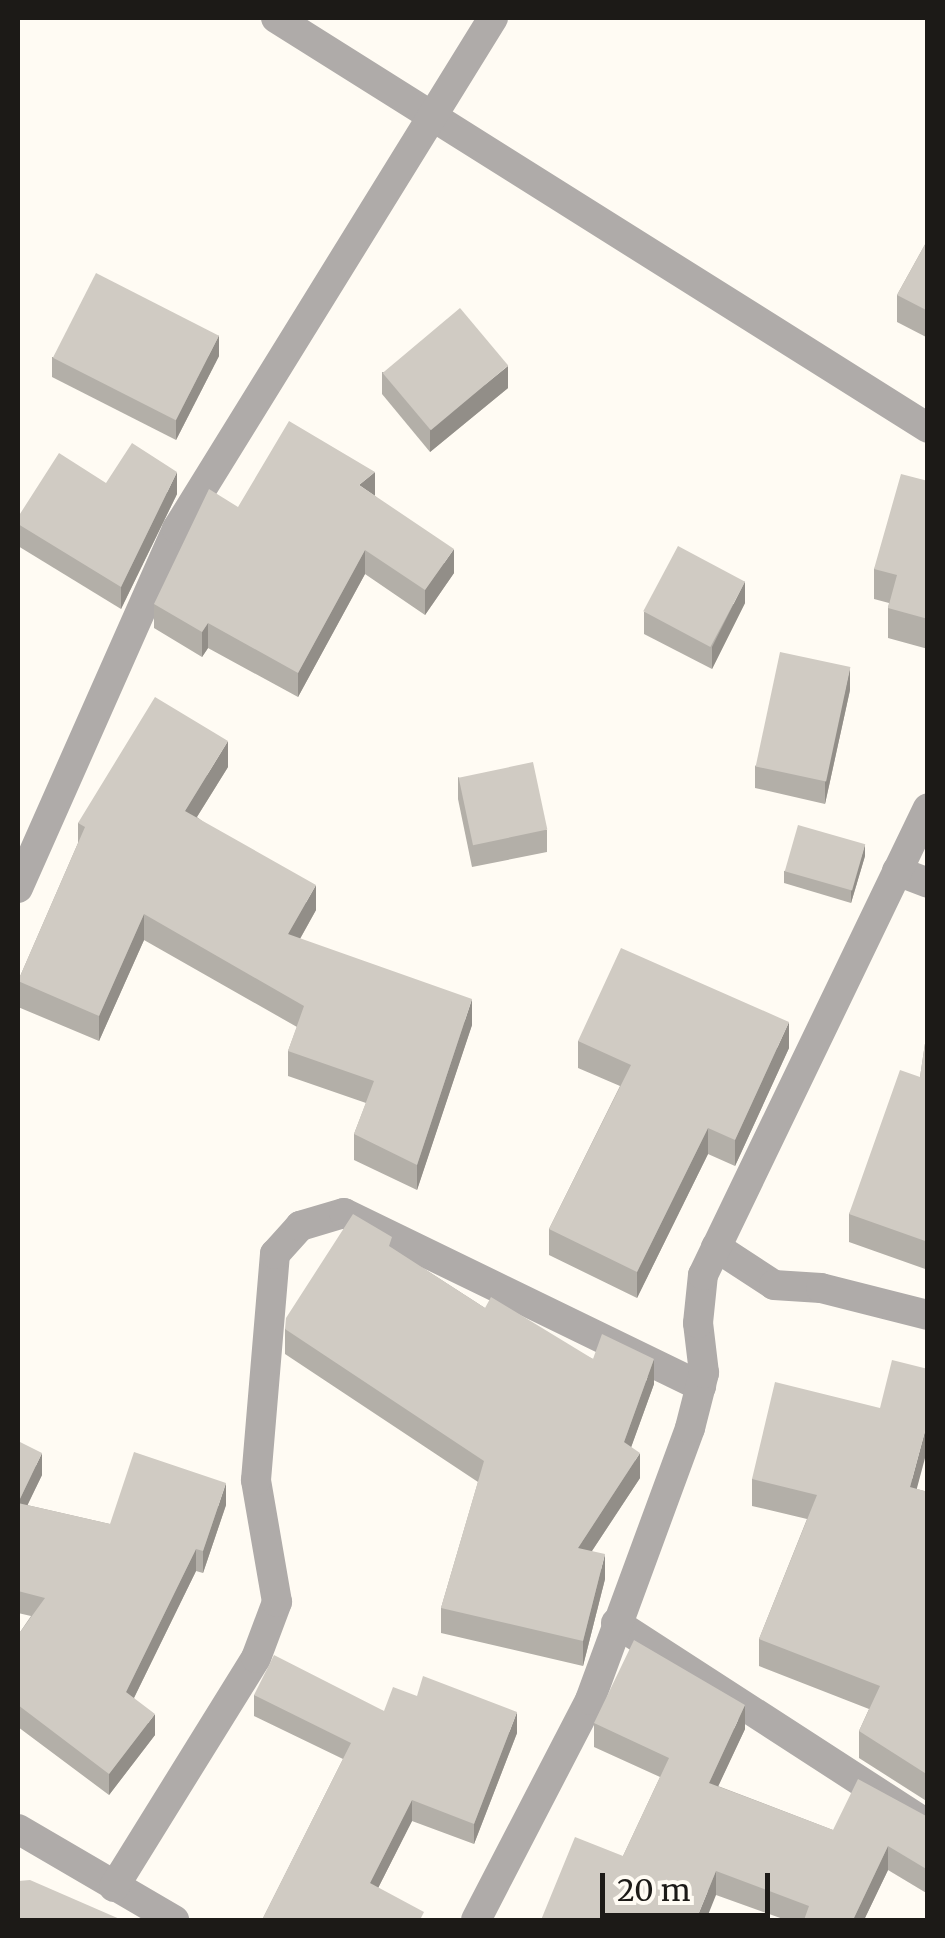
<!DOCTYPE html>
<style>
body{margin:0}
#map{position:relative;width:945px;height:1938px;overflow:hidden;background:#fffbf3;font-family:Merriweather,serif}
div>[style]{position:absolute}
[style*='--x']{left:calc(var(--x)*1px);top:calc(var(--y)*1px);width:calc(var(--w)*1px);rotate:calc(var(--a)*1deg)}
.minor>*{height:30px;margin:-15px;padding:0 15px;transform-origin:15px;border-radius:15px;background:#afaba9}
.wall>*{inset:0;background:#b3afa8}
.shaded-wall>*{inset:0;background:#928e88}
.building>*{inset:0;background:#d0cbc3;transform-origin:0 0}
span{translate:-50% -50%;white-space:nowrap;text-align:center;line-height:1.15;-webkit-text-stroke:10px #fffbf3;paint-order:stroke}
.frame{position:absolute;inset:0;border:20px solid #1c1a17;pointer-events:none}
.scale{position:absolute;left:600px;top:1873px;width:170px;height:45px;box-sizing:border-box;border:5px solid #1c1a17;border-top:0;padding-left:12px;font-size:30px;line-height:35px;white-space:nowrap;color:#1c1a17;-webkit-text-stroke:8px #fffbf3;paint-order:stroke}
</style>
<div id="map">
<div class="minor">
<i style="--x:276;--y:18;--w:770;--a:32.16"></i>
<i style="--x:897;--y:871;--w:33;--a:21"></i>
<i style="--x:18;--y:888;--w:393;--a:-66.1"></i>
<i style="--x:177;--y:529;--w:601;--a:-58.27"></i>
<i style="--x:716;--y:1247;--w:69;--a:33.2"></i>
<i style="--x:774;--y:1285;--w:47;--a:3.7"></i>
<i style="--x:821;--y:1288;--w:110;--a:14.2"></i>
<i style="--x:616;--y:1623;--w:372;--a:32.9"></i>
<i style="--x:18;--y:1829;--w:181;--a:30.3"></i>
<i style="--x:114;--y:1887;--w:269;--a:-58.2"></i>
<i style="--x:256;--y:1658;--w:60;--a:-69.4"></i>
<i style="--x:277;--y:1602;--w:124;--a:-99.8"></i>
<i style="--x:256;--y:1480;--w:227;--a:-85.2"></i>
<i style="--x:275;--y:1254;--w:38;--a:-48"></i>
<i style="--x:300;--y:1226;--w:46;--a:-16.5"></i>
<i style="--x:344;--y:1213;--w:397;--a:25.9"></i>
<i style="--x:476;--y:1920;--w:248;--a:-62.6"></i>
<i style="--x:590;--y:1700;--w:290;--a:-69.8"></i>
<i style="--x:690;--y:1428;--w:57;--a:-75.7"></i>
<i style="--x:704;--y:1373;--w:50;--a:-96.8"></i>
<i style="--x:698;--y:1323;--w:48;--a:-84.1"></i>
<i style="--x:703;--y:1275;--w:518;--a:-64.28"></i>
</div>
<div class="wall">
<i style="clip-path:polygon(928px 239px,928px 338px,897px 322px,897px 295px)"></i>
<i style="clip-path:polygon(219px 356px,176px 440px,52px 377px,52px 357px)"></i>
<i style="clip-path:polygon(382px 372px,508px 388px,430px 452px,382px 394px)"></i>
<i style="clip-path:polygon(928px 481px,928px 649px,888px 638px,888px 608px,889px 603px,874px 599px,874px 569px)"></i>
<i style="clip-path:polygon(106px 483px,177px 494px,121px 609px,18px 546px,18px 517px)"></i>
<i style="clip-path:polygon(375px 496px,454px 573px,425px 615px,365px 574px,298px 697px,208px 648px,202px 657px,154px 628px,154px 604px,238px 507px)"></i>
<i style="clip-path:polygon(745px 603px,712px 669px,644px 634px,644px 612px)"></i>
<i style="clip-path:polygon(850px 690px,825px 804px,755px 788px,755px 766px)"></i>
<i style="clip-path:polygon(228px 767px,197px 817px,316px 910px,300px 939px,472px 1025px,417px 1190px,354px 1160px,354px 1134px,366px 1103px,288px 1076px,288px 1051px,297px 1027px,144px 940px,99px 1041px,18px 1007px,18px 981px,78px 843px,78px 823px)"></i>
<i style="clip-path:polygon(458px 777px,547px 830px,547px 852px,472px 867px,458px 799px)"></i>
<i style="clip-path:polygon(865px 856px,851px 903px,784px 883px,784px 871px)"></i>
<i style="clip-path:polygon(928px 1023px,928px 1270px,849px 1242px,849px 1214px,920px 1077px)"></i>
<i style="clip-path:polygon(578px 1041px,789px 1048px,735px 1166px,708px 1154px,637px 1298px,549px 1255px,549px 1229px,620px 1086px,578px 1068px)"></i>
<i style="clip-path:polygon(392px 1248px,485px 1308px,593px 1359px,654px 1384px,631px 1447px,640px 1478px,592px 1551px,605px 1579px,583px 1666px,441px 1633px,441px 1608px,478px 1482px,285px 1354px,285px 1329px)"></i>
<i style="clip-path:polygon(880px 1408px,917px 1489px,928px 1492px,928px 1802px,859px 1758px,859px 1731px,869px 1709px,759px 1666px,759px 1639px,807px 1519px,752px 1506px,752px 1479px)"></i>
<i style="clip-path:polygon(18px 1441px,42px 1475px,27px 1505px,110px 1524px,226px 1505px,203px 1573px,196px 1571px,134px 1698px,155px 1735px,109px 1795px,18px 1727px,18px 1635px,31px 1616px,18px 1613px)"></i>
<i style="clip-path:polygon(254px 1695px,384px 1711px,517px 1733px,474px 1844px,412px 1821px,378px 1888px,424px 1920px,262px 1920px,343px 1759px,254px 1716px)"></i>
<i style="clip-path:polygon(594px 1723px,745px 1729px,718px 1786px,833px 1830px,928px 1817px,928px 1894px,888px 1870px,864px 1920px,786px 1920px,716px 1895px,623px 1856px,660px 1777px,594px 1747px)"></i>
</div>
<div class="shaded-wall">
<i style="clip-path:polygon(219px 335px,219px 356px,176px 440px,176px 420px)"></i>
<i style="clip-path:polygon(508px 366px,508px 388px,430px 452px,430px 429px)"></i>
<i style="clip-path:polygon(177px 472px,177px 494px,121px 609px,121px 587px)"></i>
<i style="clip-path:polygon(375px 472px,375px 496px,359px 485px)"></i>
<i style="clip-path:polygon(454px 549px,454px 573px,425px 615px,425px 590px)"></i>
<i style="clip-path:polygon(365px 550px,365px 574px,298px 697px,298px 673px)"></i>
<i style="clip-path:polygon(745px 581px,745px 603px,712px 669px,712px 647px)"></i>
<i style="clip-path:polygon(208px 623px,208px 648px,202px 657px,202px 632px)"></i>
<i style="clip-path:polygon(850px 667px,850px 690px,825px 804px,825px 782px)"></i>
<i style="clip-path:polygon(228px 741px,228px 767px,185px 836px,185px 811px)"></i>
<i style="clip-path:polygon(865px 844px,865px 856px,851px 903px,851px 891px)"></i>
<i style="clip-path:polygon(316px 885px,316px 910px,288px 960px,288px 934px)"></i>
<i style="clip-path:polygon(144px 914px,144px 940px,99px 1041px,99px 1016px)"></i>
<i style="clip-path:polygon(472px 999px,472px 1025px,417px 1190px,417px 1165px)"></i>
<i style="clip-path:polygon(789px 1022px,789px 1048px,735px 1166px,735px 1140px)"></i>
<i style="clip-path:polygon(708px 1128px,708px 1154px,637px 1298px,637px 1272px)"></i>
<i style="clip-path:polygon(654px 1359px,654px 1384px,624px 1467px,624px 1442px)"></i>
<i style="clip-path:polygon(928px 1420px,928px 1447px,910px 1514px,910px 1487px)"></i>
<i style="clip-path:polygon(42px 1453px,42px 1475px,18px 1525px,18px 1503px)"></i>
<i style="clip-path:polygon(640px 1453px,640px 1478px,578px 1572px,578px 1548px)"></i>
<i style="clip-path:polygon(226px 1483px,226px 1505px,203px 1573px,203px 1551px)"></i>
<i style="clip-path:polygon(196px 1549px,196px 1571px,126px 1714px,126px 1692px)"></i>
<i style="clip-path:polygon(605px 1554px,605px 1579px,583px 1666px,583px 1641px)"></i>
<i style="clip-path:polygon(745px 1705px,745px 1729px,709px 1806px,709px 1783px)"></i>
<i style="clip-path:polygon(517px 1712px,517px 1733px,474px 1844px,474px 1824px)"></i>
<i style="clip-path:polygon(155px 1714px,155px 1735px,109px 1795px,109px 1774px)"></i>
<i style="clip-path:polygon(412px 1800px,412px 1821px,370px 1904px,370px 1883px)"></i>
<i style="clip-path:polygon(888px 1846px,888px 1870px,864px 1920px,853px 1920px)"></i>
<i style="clip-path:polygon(716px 1871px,716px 1895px,706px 1920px,696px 1920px)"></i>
</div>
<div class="building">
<i style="clip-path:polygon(928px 239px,928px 311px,897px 295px)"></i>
<i style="left:96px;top:273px;width:138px;height:95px;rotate:27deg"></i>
<i style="left:460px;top:308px;width:75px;height:101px;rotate:50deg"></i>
<i style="clip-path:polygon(289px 421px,375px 472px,359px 485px,454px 549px,425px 590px,365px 550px,298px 673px,208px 623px,202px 632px,154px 604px,209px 489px,238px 507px)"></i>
<i style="clip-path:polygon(132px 443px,177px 472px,121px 587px,18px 524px,18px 517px,59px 453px,106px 483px)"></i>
<i style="clip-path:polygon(901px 474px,928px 481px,928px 619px,888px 608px,897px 575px,874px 569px)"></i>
<i style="left:678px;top:546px;width:76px;height:74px;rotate:28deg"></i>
<i style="left:780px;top:652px;width:72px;height:117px;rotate:12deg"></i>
<i style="clip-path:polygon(155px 697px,228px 741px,185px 811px,316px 885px,288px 934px,472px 999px,417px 1165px,354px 1134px,374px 1081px,288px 1051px,304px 1006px,144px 914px,99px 1016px,18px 981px,85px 827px,78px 823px)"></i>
<i style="left:533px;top:762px;width:69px;height:76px;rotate:78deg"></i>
<i style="left:798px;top:825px;width:70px;height:48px;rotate:16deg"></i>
<i style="clip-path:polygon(621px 948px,789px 1022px,735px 1140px,708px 1128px,637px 1272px,549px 1229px,631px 1065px,578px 1041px)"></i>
<i style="clip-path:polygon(928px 1023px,928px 1242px,849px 1214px,900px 1070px,920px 1077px)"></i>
<i style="clip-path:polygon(353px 1214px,392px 1237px,389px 1246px,485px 1308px,491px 1297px,593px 1359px,602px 1334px,654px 1359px,624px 1442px,640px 1453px,578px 1548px,605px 1554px,583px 1641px,441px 1608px,484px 1461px,285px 1329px,286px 1318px)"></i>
<i style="clip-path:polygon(892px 1360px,928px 1369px,928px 1420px,910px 1487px,928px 1492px,928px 1775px,859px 1731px,880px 1686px,759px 1639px,817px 1495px,752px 1479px,775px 1382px,880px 1408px)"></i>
<i style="clip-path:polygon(18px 1441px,42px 1453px,18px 1503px,110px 1524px,134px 1452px,226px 1483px,203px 1551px,196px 1549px,126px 1692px,155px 1714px,109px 1774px,18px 1705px,18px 1635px,45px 1598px,18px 1591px)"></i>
<i style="clip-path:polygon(634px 1640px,745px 1705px,709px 1783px,833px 1830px,858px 1779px,928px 1817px,928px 1870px,888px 1846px,853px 1920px,804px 1920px,809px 1906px,716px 1871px,696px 1920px,541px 1920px,575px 1837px,623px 1856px,669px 1758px,594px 1723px)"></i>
<i style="clip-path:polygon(274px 1655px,384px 1711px,393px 1687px,417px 1696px,423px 1676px,517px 1712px,474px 1824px,412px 1800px,370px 1883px,424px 1912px,420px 1920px,262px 1920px,351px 1743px,254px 1695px)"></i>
<i style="clip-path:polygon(30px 1880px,122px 1920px,18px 1920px,18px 1881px)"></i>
</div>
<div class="frame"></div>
<div class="scale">20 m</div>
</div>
